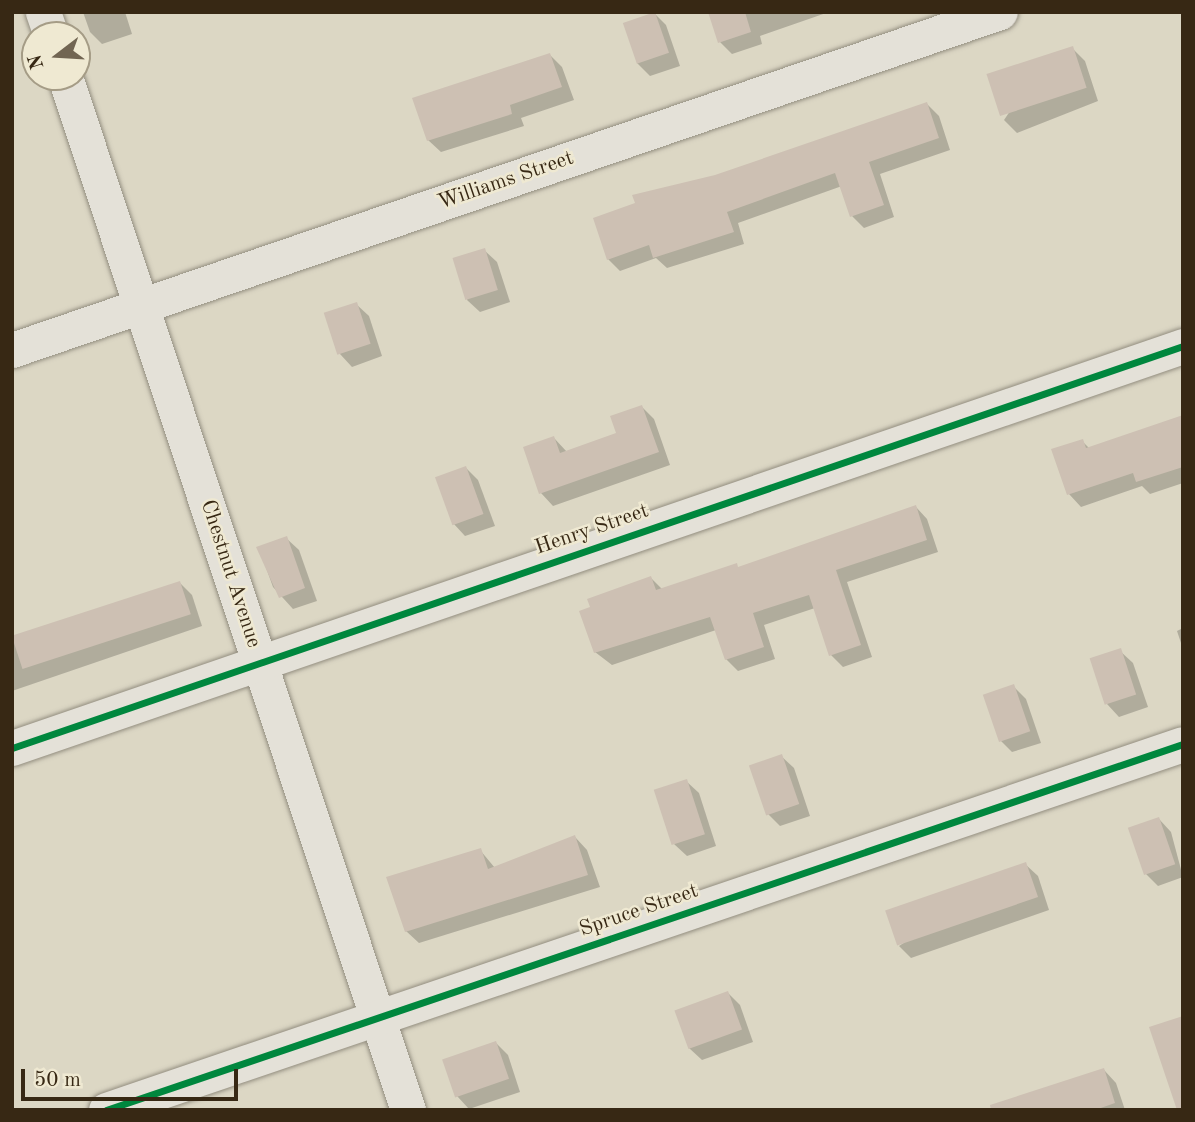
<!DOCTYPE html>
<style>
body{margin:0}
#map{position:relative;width:1195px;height:1122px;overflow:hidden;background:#dcd7c4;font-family:"Old Standard TT",serif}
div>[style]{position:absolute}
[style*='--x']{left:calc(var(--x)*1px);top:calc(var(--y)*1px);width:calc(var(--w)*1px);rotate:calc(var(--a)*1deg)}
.shadow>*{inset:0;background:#0003}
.building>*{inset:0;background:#cdc0b3;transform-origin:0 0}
.roads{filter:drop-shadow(0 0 2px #938e80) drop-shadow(0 0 2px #938e80)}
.street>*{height:35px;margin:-17.5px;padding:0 17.5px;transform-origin:17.5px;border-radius:17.5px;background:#e4e1d8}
.cycleway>*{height:7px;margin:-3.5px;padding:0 3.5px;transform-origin:3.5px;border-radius:3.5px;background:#00873e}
span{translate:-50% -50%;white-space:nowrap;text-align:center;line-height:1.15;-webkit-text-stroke:5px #efe9d2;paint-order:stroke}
.street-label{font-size:21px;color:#372814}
.frame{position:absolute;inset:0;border:14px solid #372814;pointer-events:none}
.north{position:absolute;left:21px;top:21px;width:70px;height:70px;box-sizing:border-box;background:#efe9d2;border:2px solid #a59c86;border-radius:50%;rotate:253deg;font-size:19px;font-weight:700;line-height:28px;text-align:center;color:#372814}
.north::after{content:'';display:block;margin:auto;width:24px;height:32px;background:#716552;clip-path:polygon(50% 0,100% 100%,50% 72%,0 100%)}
.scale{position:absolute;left:21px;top:1069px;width:217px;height:32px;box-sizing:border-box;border:4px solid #372814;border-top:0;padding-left:9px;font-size:21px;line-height:24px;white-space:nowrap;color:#372814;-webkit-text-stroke:5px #efe9d2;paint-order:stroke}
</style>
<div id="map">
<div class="shadow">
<i style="clip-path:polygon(83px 12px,125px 12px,132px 34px,102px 44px,90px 32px)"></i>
<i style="clip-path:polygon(710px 12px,829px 12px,760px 36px,762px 44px,732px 54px,720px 42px)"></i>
<i style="clip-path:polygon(654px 13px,666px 25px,680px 66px,650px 76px,637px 63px)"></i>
<i style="clip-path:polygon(1072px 48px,1085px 61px,1098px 101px,1017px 133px,1004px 120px,1043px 62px,1042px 58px)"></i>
<i style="clip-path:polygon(550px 55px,562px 67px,574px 100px,521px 118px,524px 126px,441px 152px,428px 140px)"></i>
<i style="clip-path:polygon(927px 104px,939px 116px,950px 150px,880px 174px,894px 217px,864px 228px,852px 216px,842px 186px,738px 223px,744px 244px,667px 268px,656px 258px,620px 271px,608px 259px,716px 176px)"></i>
<i style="clip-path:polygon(484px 250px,497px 262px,510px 302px,480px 312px,467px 300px)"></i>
<i style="clip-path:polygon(356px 304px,369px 316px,382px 356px,352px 367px,340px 354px)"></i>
<i style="clip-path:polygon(642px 407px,654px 419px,670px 465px,553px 506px,541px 493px,554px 438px,567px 452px,619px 434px)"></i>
<i style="clip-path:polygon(1183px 416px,1183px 483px,1150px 494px,1142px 486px,1081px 507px,1069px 494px,1082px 441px,1090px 449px)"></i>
<i style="clip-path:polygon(466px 468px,478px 480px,495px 526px,465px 536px,453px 523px)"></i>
<i style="clip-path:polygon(916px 507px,927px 519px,938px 552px,847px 582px,872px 657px,843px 667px,831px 655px,815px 608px,764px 625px,775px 659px,738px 671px,726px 659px,716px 630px,612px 665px,595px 652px,651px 578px,663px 590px,739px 568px)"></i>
<i style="clip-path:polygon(286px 538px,299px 550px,317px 601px,293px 609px,273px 587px,259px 548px)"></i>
<i style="clip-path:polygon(180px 583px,192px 595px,202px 626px,12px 691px,12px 640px)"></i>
<i style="clip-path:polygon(1183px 628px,1183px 649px,1177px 631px)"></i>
<i style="clip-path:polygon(1120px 651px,1133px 663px,1148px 707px,1119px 717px,1107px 704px)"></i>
<i style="clip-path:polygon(1013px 686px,1026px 699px,1041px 743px,1012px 752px,1000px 740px)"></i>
<i style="clip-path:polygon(781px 756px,794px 768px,810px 816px,780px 826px,768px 814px)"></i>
<i style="clip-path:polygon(686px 781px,699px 793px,716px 846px,687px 856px,674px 844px)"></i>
<i style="clip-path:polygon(1159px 819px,1171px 832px,1183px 877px,1158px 886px,1145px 873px)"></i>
<i style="clip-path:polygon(575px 837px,587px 850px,600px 887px,419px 943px,406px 931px,480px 850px,495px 868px)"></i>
<i style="clip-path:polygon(1025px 864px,1038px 876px,1049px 910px,911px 958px,899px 946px)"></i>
<i style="clip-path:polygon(728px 993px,740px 1005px,753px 1042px,702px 1060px,689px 1048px)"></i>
<i style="clip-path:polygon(496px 1043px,508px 1055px,520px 1092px,469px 1109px,457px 1096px)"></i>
<i style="clip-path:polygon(1104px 1070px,1116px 1083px,1125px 1110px,1026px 1110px)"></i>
</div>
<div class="building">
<i style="left:655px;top:12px;width:43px;height:34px;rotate:71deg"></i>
<i style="clip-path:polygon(708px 12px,745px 12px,751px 32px,718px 43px)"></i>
<i style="left:1073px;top:46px;width:44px;height:91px;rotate:72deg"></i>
<i style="clip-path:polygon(550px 53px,562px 87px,510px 105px,512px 114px,427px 141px,412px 98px)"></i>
<i style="clip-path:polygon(927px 102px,939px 138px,869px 162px,884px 205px,850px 217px,835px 173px,727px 212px,734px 232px,653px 258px,649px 245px,607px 260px,593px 218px,635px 203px,632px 195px,715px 175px)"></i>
<i style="left:485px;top:248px;width:44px;height:34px;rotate:73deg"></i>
<i style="left:357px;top:302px;width:44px;height:35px;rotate:72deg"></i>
<i style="clip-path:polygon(642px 405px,659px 452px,539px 494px,523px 447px,554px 436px,560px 453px,616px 433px,610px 416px)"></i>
<i style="clip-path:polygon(1183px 415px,1183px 467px,1136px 482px,1133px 473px,1067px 495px,1051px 449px,1083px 439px,1086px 448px)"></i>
<i style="left:466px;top:466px;width:51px;height:33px;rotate:70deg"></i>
<i style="clip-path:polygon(916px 505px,927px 540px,836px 570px,861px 645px,829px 656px,809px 595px,753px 613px,764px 647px,725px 660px,710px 617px,594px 653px,579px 611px,590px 607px,587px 599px,651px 576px,656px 590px,737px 563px,738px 567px)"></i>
<i style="clip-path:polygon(287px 536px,305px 588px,279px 598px,256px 547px)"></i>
<i style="left:180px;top:581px;width:35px;height:177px;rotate:72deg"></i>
<i style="left:1121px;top:648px;width:49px;height:33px;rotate:72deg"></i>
<i style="left:1014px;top:684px;width:50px;height:33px;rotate:71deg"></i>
<i style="left:782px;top:754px;width:53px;height:35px;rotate:71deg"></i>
<i style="left:687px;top:779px;width:58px;height:35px;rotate:72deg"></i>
<i style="left:1159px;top:817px;width:50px;height:33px;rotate:71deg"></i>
<i style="clip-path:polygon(575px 835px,588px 875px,405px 932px,386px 877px,481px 848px,488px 869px)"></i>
<i style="left:1026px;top:862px;width:37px;height:149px;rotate:71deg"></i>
<i style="left:728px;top:991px;width:41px;height:57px;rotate:70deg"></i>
<i style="clip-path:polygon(1183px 1016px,1183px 1110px,1177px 1110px,1149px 1027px)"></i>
<i style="left:496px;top:1041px;width:40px;height:57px;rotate:71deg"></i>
<i style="clip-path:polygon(1104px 1068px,1115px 1103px,1095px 1110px,991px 1110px,990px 1105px)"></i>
</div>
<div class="roads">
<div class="street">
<i style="--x:43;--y:12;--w:24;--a:71"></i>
<i style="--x:65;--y:77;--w:1088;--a:71.63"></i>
<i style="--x:12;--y:350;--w:1044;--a:-18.89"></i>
<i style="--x:12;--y:748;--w:1238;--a:-18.95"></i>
<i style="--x:106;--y:1110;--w:1137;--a:-18.77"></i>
</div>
</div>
<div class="cycleway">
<i style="--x:12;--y:748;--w:1238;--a:-18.95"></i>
<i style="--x:106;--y:1110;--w:1137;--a:-18.77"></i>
</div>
<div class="street-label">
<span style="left:506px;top:181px;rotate:-19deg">Williams Street</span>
<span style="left:592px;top:530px;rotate:-19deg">Henry Street</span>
<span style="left:230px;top:574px;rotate:72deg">Chestnut Avenue</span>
<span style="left:639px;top:911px;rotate:-19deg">Spruce Street</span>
</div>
<div class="frame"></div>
<div class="north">N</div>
<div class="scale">50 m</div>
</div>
